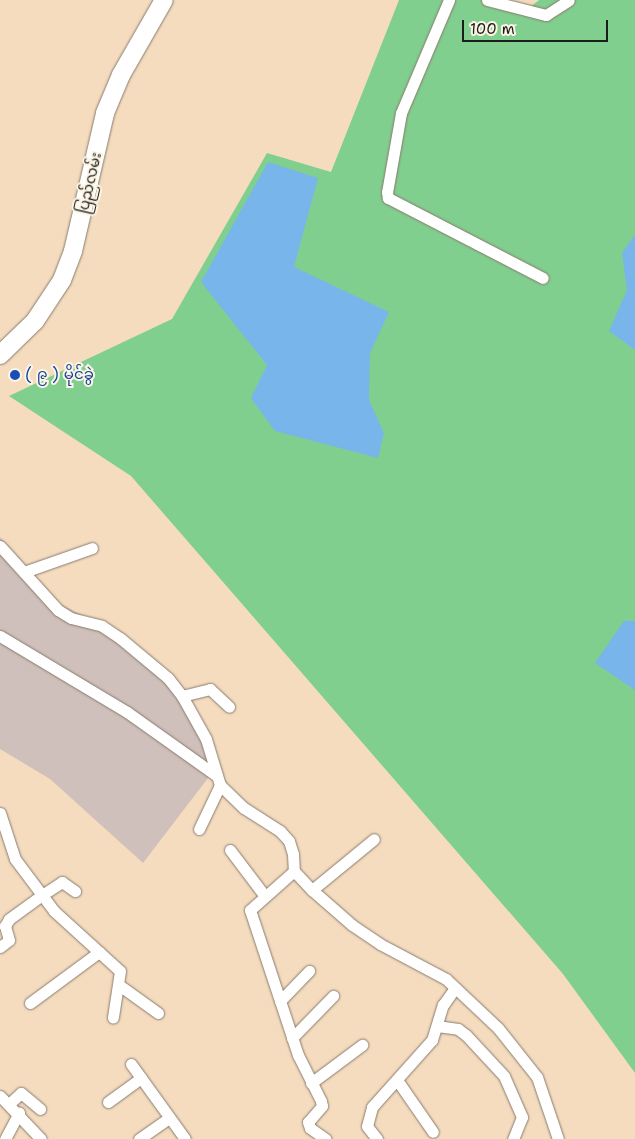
<!DOCTYPE html>
<meta charset="utf-8">
<style>
body{margin:0}
#map{position:relative;width:635px;height:1139px;overflow:hidden;background:#f5dcbf;font-family:"Shantell Sans","Noto Sans Myanmar",sans-serif}
div>[style]{position:absolute}
[style*='--x']{left:calc(var(--x)*1px);top:calc(var(--y)*1px);width:calc(var(--w)*1px);rotate:calc(var(--a)*1deg)}
.industrial>*{inset:0;background:#cfc0bb}
.green>*{inset:0;background:#81cf8f}
.water>*{inset:0;background:#78b5ea}
.roads{filter:drop-shadow(0 0 1px #887c6e) drop-shadow(0 0 1px #887c6e)}
.minor>*{height:11px;margin:-5.5px;padding:0 5.5px;transform-origin:5.5px;border-radius:5.5px;background:#fff}
.trunk>*{height:18px;margin:-9px;padding:0 9px;transform-origin:9px;border-radius:9px;background:#fff}
.dots>*{width:14px;height:14px;translate:-50% -50%;box-sizing:border-box;border:2px solid #fcf5e5;border-radius:50%}
span{translate:-50% -50%;white-space:nowrap;text-align:center;line-height:1.15;-webkit-text-stroke:4px #fcf5e5;paint-order:stroke}
.street-label{font-size:15px;color:#1c1c1c}
.transit-label{font-size:15px;color:#164399}
.left{translate:0 -50%;text-align:left}
.scale{position:absolute;left:462px;top:20px;width:146px;height:22px;box-sizing:border-box;border:2px solid #1c1c1c;border-top:0;padding-left:6px;font-size:15px;line-height:18px;white-space:nowrap;color:#1c1c1c;-webkit-text-stroke:4px #fcf5e5;paint-order:stroke}
</style>
<div id="map">
<div class="industrial">
<i style="clip-path:polygon(0 537px,60px 604px,120px 634px,142px 649px,167px 676px,218px 765px,143px 863px,50px 779px,0 749px)"></i>
</div>
<div class="green">
<i style="clip-path:polygon(399px 0,486px 0,525px 11px,539px 0,635px 0,635px 1073px,563px 974px,131px 476px,9px 396px,172px 319px,267px 153px,331px 172px)"></i>
</div>
<div class="water">
<i style="clip-path:polygon(268px 162px,318px 178px,294px 267px,389px 312px,370px 353px,369px 400px,384px 433px,378px 458px,275px 431px,251px 398px,267px 365px,201px 282px)"></i>
<i style="clip-path:polygon(635px 235px,635px 350px,609px 331px,627px 290px,622px 253px)"></i>
<i style="clip-path:polygon(624px 621px,635px 621px,635px 690px,595px 663px)"></i>
</div>
<div class="roads">
<div class="minor">
<i style="--x:449;--y:0;--w:123;--a:113"></i>
<i style="--x:401;--y:113;--w:80;--a:100"></i>
<i style="--x:387;--y:192;--w:6;--a:81"></i>
<i style="--x:388;--y:198;--w:174;--a:27.3"></i>
<i style="--x:487;--y:0;--w:61;--a:14.3"></i>
<i style="--x:546;--y:15;--w:27;--a:-33"></i>
<i style="--x:0;--y:546;--w:86;--a:47.8"></i>
<i style="--x:58;--y:610;--w:15;--a:32"></i>
<i style="--x:71;--y:618;--w:32;--a:14"></i>
<i style="--x:102;--y:626;--w:22;--a:34"></i>
<i style="--x:120;--y:638;--w:62;--a:39.8"></i>
<i style="--x:168;--y:678;--w:23;--a:52"></i>
<i style="--x:182;--y:696;--w:49;--a:60.8"></i>
<i style="--x:206;--y:739;--w:48;--a:73.1"></i>
<i style="--x:220;--y:785;--w:33;--a:44"></i>
<i style="--x:244;--y:808;--w:43;--a:32.6"></i>
<i style="--x:280;--y:831;--w:13;--a:48"></i>
<i style="--x:289;--y:841;--w:14;--a:73"></i>
<i style="--x:293;--y:854;--w:17;--a:87"></i>
<i style="--x:294;--y:871;--w:26;--a:47"></i>
<i style="--x:312;--y:890;--w:53;--a:41.2"></i>
<i style="--x:352;--y:925;--w:34;--a:34"></i>
<i style="--x:380;--y:944;--w:75;--a:27.9"></i>
<i style="--x:446;--y:979;--w:71;--a:43.3"></i>
<i style="--x:498;--y:1028;--w:63;--a:51.5"></i>
<i style="--x:537;--y:1077;--w:65;--a:71.3"></i>
<i style="--x:24;--y:572;--w:72;--a:-19.4"></i>
<i style="--x:0;--y:636;--w:148;--a:30.9"></i>
<i style="--x:127;--y:712;--w:110;--a:35.4"></i>
<i style="--x:182;--y:696;--w:29;--a:-14"></i>
<i style="--x:210;--y:689;--w:26;--a:43"></i>
<i style="--x:0;--y:813;--w:48;--a:71.9"></i>
<i style="--x:15;--y:859;--w:65;--a:53.1"></i>
<i style="--x:54;--y:911;--w:89;--a:42.3"></i>
<i style="--x:120;--y:971;--w:47;--a:98.7"></i>
<i style="--x:199;--y:829;--w:49;--a:-64.5"></i>
<i style="--x:230;--y:850;--w:56;--a:52.9"></i>
<i style="--x:294;--y:871;--w:59;--a:138.4"></i>
<i style="--x:250;--y:910;--w:153;--a:71.7"></i>
<i style="--x:298;--y:1055;--w:51;--a:63.4"></i>
<i style="--x:321;--y:1101;--w:5;--a:79"></i>
<i style="--x:322;--y:1106;--w:21;--a:131"></i>
<i style="--x:308;--y:1122;--w:6;--a:72"></i>
<i style="--x:310;--y:1128;--w:19;--a:35"></i>
<i style="--x:312;--y:890;--w:80;--a:-39.4"></i>
<i style="--x:0;--y:947;--w:11;--a:-38"></i>
<i style="--x:9;--y:940;--w:15;--a:-106"></i>
<i style="--x:5;--y:926;--w:8;--a:-60"></i>
<i style="--x:9;--y:919;--w:41;--a:-36"></i>
<i style="--x:42;--y:895;--w:24;--a:-33"></i>
<i style="--x:62;--y:882;--w:16;--a:35"></i>
<i style="--x:119;--y:985;--w:48;--a:35.7"></i>
<i style="--x:280;--y:1001;--w:42;--a:-46"></i>
<i style="--x:30;--y:1003;--w:86;--a:-36.5"></i>
<i style="--x:437;--y:1026;--w:21;--a:8"></i>
<i style="--x:458;--y:1029;--w:10;--a:37"></i>
<i style="--x:466;--y:1035;--w:56;--a:47.2"></i>
<i style="--x:504;--y:1076;--w:45;--a:66.3"></i>
<i style="--x:522;--y:1117;--w:24;--a:112"></i>
<i style="--x:292;--y:1038;--w:59;--a:-45.7"></i>
<i style="--x:131;--y:1064;--w:92;--a:54.2"></i>
<i style="--x:397;--y:1080;--w:63;--a:55.3"></i>
<i style="--x:311;--y:1083;--w:64;--a:-36.7"></i>
<i style="--x:0;--y:1096;--w:59;--a:46.4"></i>
<i style="--x:108;--y:1102;--w:41;--a:-36"></i>
<i style="--x:9;--y:1104;--w:16;--a:-43"></i>
<i style="--x:21;--y:1093;--w:25;--a:40"></i>
<i style="--x:5;--y:1139;--w:30;--a:-62"></i>
<i style="--x:139;--y:1139;--w:37;--a:-35"></i>
<i style="--x:377;--y:1139;--w:16;--a:-128"></i>
<i style="--x:367;--y:1126;--w:20;--a:-75"></i>
<i style="--x:372;--y:1107;--w:90;--a:-48.2"></i>
<i style="--x:432;--y:1040;--w:37;--a:-73"></i>
<i style="--x:443;--y:1005;--w:21;--a:-55"></i>
</div>
<div class="trunk">
<i style="--x:0;--y:355;--w:49;--a:-44.2"></i>
<i style="--x:35;--y:321;--w:49;--a:-56.6"></i>
<i style="--x:62;--y:280;--w:31;--a:-69"></i>
<i style="--x:73;--y:251;--w:142;--a:-76.9"></i>
<i style="--x:105;--y:113;--w:41;--a:-67.2"></i>
<i style="--x:121;--y:75;--w:86;--a:-60.2"></i>
</div>
</div>
<div class="dots">
<i style="left:15px;top:375px;background:#1a4fb4"></i>
</div>
<div class="street-label">
<span style="left:90px;top:183px;rotate:-77deg">ပြည်လမ်း</span>
</div>
<div class="transit-label">
<span class="left" style="left:25px;top:375px">( ၉ ) မိုင်ခွဲ</span>
</div>
<div class="scale">100 m</div>
</div>
